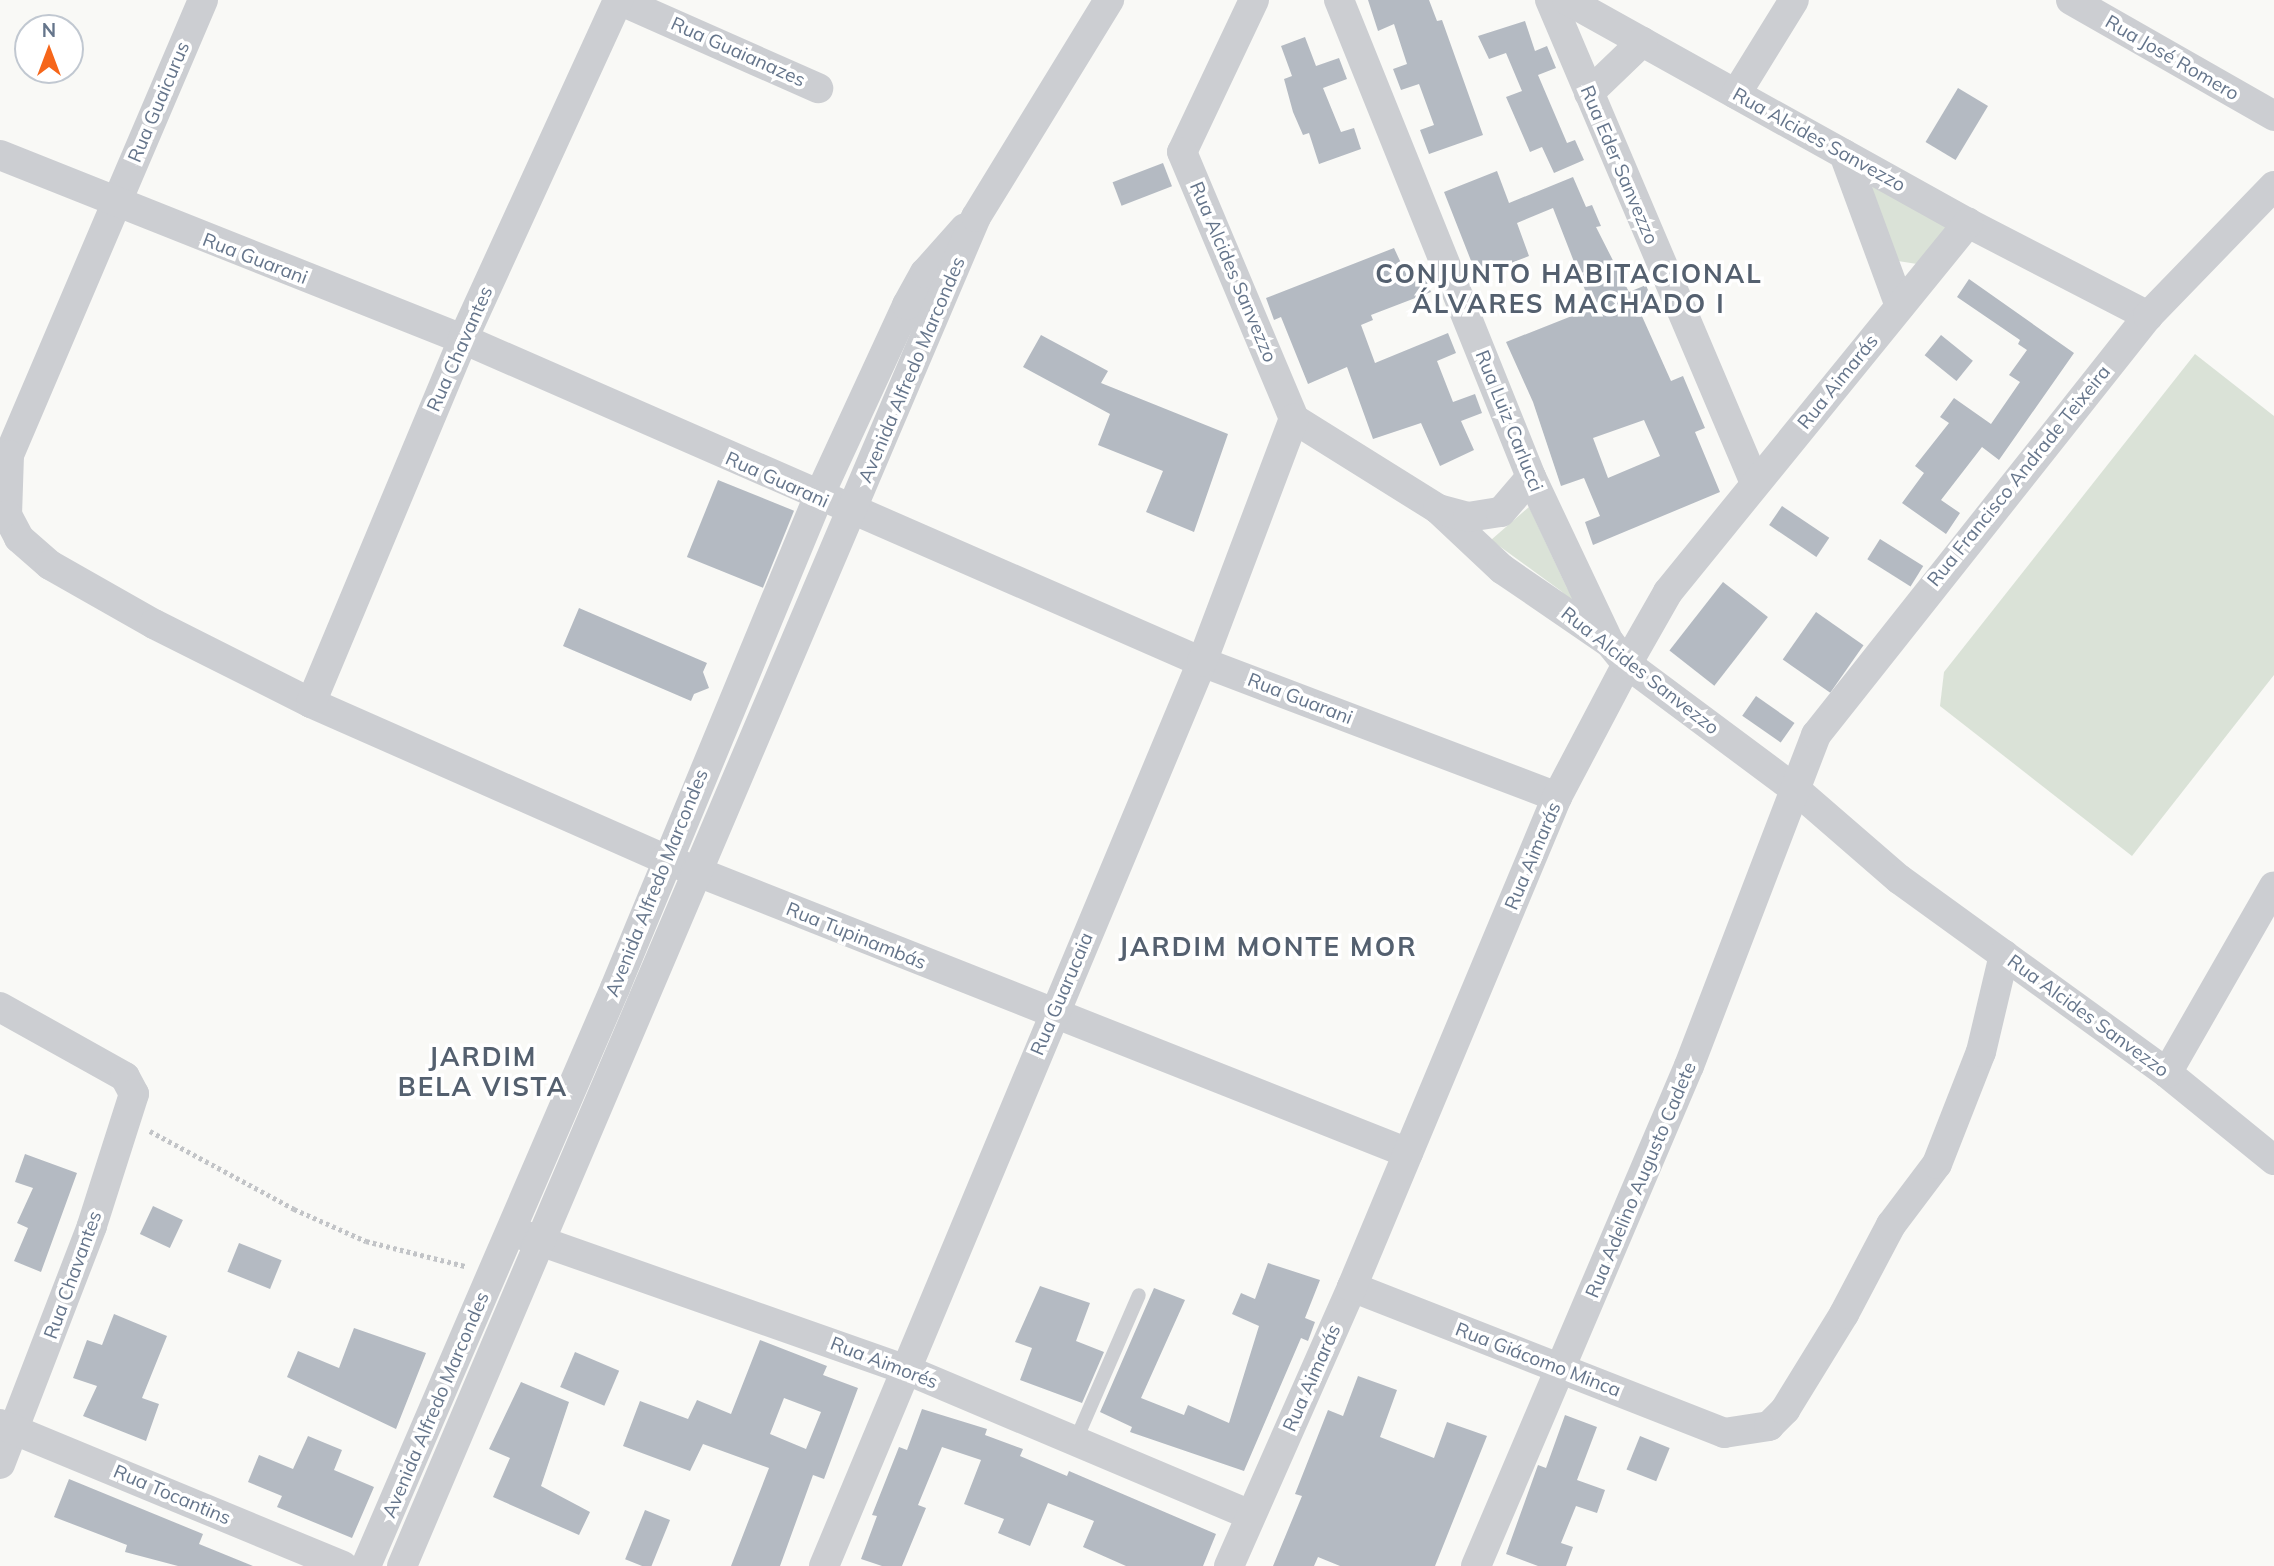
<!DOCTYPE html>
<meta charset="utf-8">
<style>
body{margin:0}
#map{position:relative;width:2274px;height:1566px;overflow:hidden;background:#f9f9f6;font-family:Mulish,sans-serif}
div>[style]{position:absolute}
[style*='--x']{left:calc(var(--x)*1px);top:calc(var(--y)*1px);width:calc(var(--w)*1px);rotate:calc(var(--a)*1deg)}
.green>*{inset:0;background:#dae2d7}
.building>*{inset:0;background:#b4bac2;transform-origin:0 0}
.path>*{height:4.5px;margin-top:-2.25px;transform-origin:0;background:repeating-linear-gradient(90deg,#c2c4c7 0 3.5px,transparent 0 7px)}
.service>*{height:14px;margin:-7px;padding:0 7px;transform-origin:7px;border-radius:7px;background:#ccced2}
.minor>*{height:30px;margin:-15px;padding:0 15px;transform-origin:15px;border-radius:15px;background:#ccced2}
span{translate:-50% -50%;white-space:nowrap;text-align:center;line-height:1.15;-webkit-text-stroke:7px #fff;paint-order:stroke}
.street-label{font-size:19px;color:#65758b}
.district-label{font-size:26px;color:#54606f;font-weight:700;letter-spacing:2px}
.north{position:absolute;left:14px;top:14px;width:70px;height:70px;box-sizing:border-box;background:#fff;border:2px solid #c1c8d1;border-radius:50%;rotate:0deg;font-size:19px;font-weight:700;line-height:28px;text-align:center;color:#65758b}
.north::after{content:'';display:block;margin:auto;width:24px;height:32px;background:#f6661a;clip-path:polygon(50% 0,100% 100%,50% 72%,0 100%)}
</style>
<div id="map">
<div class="green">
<i style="clip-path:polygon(1864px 177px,1943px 215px,1947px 229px,1917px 264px,1898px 261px)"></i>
<i style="clip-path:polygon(2195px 354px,2274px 416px,2274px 675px,2132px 856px,1940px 706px,1944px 672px)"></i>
<i style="clip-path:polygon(1529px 507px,1567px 588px,1587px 619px,1561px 591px,1491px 540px)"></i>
</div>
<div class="building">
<i style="clip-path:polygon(1368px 0,1429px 0,1437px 21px,1442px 20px,1483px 135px,1429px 154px,1420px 130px,1434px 125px,1419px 84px,1401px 90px,1393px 69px,1407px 64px,1394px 24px,1378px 31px)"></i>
<i style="clip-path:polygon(1525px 21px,1535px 51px,1547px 46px,1556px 68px,1538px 75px,1567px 143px,1575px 140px,1584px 160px,1554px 173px,1542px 147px,1530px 152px,1506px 97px,1522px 91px,1506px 53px,1489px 59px,1478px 36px)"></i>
<i style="clip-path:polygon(1305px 37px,1316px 66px,1339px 58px,1347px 79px,1323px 88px,1341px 132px,1354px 128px,1361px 149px,1319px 164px,1309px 133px,1303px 135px,1293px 112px,1284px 79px,1292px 76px,1281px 46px)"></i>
<i style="left:1958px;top:88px;width:35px;height:63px;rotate:31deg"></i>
<i style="left:1163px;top:163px;width:25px;height:54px;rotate:69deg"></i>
<i style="clip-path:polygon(evenodd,1497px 171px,1509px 203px,1573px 177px,1586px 207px,1592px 205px,1601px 226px,1596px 227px,1629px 292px,1646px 285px,1655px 308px,1641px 314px,1671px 381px,1683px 376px,1705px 428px,1695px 432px,1720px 492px,1593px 545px,1585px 522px,1600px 516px,1584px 478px,1561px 486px,1533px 402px,1506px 342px,1592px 308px,1553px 208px,1517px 223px,1529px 256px,1477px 276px,1444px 192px,1497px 171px,1644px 420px,1660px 456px,1608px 478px,1593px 438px,1644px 420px)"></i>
<i style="clip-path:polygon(1394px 248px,1407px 276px,1422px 271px,1431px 292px,1371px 315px,1373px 320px,1361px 325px,1375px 363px,1448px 333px,1456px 353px,1437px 361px,1453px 402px,1475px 394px,1482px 413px,1461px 421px,1474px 450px,1440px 466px,1421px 423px,1373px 439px,1347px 367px,1308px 384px,1281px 317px,1274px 320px,1266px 298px)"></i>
<i style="clip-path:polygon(1969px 279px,2074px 353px,1999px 460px,1982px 447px,1941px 500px,1960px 513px,1946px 534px,1902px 503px,1924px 473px,1915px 466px,1949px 423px,1940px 417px,1954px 398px,1991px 424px,2020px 382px,2009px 375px,2027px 350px,2018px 344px,2020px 340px,1957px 297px)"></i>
<i style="clip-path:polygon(1041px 335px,1108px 371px,1101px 383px,1228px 434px,1194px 532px,1146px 512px,1163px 471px,1098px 445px,1110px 414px,1023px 367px)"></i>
<i style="left:1941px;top:335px;width:41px;height:26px;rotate:39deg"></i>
<i style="left:718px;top:480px;width:82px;height:83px;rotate:22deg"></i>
<i style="left:1782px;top:506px;width:57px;height:23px;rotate:34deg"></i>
<i style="left:1880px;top:539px;width:51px;height:24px;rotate:32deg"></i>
<i style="left:1723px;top:582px;width:57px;height:87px;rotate:38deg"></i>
<i style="clip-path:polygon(579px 608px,707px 663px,703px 672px,709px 688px,694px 694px,691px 701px,563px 646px)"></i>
<i style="left:1816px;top:612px;width:58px;height:58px;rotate:35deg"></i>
<i style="left:1756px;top:696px;width:47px;height:24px;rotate:35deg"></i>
<i style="clip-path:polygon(25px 1154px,77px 1173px,41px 1272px,14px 1261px,28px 1228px,17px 1223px,33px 1188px,15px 1182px)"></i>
<i style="left:153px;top:1206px;width:33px;height:31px;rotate:25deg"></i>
<i style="left:239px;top:1243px;width:46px;height:31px;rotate:22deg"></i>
<i style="clip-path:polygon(1268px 1263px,1320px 1280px,1305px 1318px,1315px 1322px,1308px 1341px,1301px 1338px,1244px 1471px,1130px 1432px,1132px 1427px,1100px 1412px,1154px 1288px,1185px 1300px,1141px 1398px,1184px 1415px,1188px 1405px,1229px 1423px,1259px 1326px,1232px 1314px,1241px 1293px,1255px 1299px)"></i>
<i style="clip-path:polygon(1040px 1286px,1090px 1303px,1076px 1341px,1104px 1352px,1082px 1403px,1020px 1380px,1032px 1348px,1015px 1342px)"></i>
<i style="clip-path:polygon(114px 1314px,167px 1336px,142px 1398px,159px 1404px,146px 1441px,83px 1416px,97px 1386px,73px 1378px,87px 1340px,102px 1345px)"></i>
<i style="clip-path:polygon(354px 1328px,426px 1353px,396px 1429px,287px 1377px,298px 1351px,339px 1368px)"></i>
<i style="clip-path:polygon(evenodd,760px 1340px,827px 1366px,823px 1375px,858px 1388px,824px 1479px,813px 1475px,780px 1566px,731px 1566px,769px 1468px,703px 1444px,690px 1471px,623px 1446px,640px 1401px,688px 1419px,697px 1400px,731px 1414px,760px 1340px,784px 1398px,821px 1412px,806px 1449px,770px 1434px,784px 1398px)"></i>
<i style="left:575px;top:1352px;width:48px;height:38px;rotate:23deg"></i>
<i style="clip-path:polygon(1358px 1376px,1397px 1390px,1380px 1437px,1434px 1458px,1447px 1422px,1487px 1436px,1435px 1566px,1340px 1566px,1318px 1557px,1314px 1566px,1273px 1566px,1302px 1496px,1295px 1494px,1328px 1410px,1343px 1416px)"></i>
<i style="clip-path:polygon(521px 1382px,569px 1402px,541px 1486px,590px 1512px,579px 1535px,493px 1497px,510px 1458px,489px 1449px)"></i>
<i style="clip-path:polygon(922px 1409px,987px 1429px,985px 1435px,1023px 1449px,1020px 1456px,1067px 1476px,1069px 1471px,1216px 1534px,1203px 1566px,1126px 1566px,1083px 1547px,1094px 1521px,1048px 1503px,1030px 1546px,998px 1533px,1004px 1519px,964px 1504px,981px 1460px,942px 1447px,918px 1505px,926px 1508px,902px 1566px,882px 1566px,861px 1559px,877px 1516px,872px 1515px,899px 1447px,907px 1450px)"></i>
<i style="clip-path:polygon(1565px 1415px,1597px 1427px,1577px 1480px,1605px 1490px,1597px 1513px,1576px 1506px,1561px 1543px,1573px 1547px,1566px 1566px,1538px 1566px,1506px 1554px,1538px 1465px,1546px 1468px)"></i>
<i style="clip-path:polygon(308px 1436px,342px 1450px,334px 1470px,374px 1487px,352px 1538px,277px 1507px,282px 1496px,248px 1482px,259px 1455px,293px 1469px)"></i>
<i style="left:1640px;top:1436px;width:32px;height:36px;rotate:22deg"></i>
<i style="clip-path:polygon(69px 1479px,203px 1534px,199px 1544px,253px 1566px,178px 1566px,125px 1552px,127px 1545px,54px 1517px)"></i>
<i style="left:645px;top:1510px;width:27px;height:53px;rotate:22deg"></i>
</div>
<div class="path">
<i style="--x:150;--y:1131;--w:164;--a:28.4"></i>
<i style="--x:294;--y:1209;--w:79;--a:24"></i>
<i style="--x:366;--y:1241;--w:102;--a:14.2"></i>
</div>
<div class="service">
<i style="--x:1075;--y:1442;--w:160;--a:-66.5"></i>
</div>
<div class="minor">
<i style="--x:203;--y:0;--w:495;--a:113.1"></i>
<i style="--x:9;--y:455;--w:60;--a:91.9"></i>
<i style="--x:7;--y:515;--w:26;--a:62"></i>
<i style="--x:19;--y:538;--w:41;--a:41.1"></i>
<i style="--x:50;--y:565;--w:120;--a:29.6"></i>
<i style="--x:154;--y:624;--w:176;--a:26.7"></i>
<i style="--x:311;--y:703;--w:387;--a:23.8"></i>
<i style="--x:665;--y:859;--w:799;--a:21.59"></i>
<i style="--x:619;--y:0;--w:218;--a:23.9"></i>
<i style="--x:1254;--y:0;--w:168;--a:115.3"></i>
<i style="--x:1182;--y:152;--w:290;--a:67.2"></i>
<i style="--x:1294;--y:419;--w:170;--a:32"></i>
<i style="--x:1438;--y:509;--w:88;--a:43.2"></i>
<i style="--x:1502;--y:569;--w:131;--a:34.4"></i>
<i style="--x:1610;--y:643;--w:27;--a:51"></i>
<i style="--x:1627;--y:664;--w:209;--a:36.7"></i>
<i style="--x:1795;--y:789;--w:138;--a:40.9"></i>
<i style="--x:1899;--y:879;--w:331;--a:35.9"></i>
<i style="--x:2167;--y:1073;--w:138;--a:39.1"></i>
<i style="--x:1339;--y:0;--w:514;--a:68.07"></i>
<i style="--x:1531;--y:477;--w:180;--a:64.7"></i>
<i style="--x:1550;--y:0;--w:525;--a:67"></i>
<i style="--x:1567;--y:0;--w:459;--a:29.1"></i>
<i style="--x:1968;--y:223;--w:203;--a:27.3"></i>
<i style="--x:2071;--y:0;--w:234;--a:29.7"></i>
<i style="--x:1589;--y:93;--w:74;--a:-43.9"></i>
<i style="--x:1736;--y:94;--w:110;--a:-58.3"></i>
<i style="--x:1844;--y:154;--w:162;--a:69.8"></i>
<i style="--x:0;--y:155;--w:498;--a:21.7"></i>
<i style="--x:463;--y:339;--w:807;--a:23.61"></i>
<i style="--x:1202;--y:662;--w:380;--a:20.8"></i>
<i style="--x:1438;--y:509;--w:31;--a:15"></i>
<i style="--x:1468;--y:517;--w:33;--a:-9"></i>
<i style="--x:1501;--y:512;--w:46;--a:-49.4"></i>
<i style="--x:311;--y:703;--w:394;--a:-67.3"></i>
<i style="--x:463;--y:339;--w:373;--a:-65.4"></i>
<i style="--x:0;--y:1007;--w:143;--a:29.2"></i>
<i style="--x:125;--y:1077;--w:19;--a:62"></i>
<i style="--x:134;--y:1094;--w:139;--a:107.7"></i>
<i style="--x:92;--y:1226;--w:255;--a:111.1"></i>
<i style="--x:2167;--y:1073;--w:215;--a:-60.2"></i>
<i style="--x:523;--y:1235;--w:407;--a:19.4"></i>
<i style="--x:907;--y:1370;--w:373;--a:22.9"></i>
<i style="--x:1352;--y:1287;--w:400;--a:21.4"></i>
<i style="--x:1724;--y:1433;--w:46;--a:-8.8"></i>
<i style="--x:1769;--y:1426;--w:23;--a:-45"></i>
<i style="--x:1785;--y:1410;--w:113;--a:-58.4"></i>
<i style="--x:1844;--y:1314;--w:101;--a:-62.2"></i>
<i style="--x:1891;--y:1225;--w:76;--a:-53"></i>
<i style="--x:1937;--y:1164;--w:120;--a:-68.6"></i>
<i style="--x:1981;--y:1052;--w:100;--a:-76.7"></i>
<i style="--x:0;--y:1424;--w:371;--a:22.5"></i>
<i style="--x:366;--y:1566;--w:629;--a:-66.69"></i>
<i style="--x:615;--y:988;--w:530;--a:-67.5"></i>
<i style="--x:818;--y:498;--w:213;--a:-65.2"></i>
<i style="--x:907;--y:305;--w:37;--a:-61"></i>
<i style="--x:925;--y:273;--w:60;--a:-48.4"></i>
<i style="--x:402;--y:1566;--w:1466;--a:-66.95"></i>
<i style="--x:976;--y:217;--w:255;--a:-58.5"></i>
<i style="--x:824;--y:1566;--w:980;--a:-67.31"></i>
<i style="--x:1202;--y:662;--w:260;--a:-69.3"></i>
<i style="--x:1229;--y:1566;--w:305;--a:-66.2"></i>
<i style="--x:1352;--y:1287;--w:531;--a:-67.3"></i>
<i style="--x:1557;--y:797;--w:150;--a:-62.2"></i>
<i style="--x:1627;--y:664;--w:83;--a:-60.3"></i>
<i style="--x:1668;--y:592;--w:476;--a:-50.9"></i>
<i style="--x:1476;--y:1566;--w:543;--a:-66.93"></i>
<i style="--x:1689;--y:1066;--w:355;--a:-69"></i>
<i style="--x:1816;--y:735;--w:535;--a:-51.61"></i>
<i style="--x:2148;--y:316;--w:181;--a:-45.9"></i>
</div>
<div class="street-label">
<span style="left:738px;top:52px;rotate:24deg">Rua Guaianazes</span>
<span style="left:2172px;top:58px;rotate:30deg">Rua José Romero</span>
<span style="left:159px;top:102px;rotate:-67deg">Rua Guaicurus</span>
<span style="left:1819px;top:140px;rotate:29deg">Rua Alcides Sanvezzo</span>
<span style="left:1619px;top:165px;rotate:67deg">Rua Eder Sanvezzo</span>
<span style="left:255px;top:259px;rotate:21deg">Rua Guarani</span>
<span style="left:1233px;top:272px;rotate:67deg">Rua Alcides Sanvezzo</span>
<span style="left:460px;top:349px;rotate:-66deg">Rua Chavantes</span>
<span style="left:912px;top:370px;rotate:-67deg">Avenida Alfredo Marcondes</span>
<span style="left:1838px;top:382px;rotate:-51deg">Rua Aimarás</span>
<span style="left:1509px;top:421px;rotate:68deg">Rua Luiz Carlucci</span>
<span style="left:2019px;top:476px;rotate:-51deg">Rua Francisco Andrade Teixeira</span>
<span style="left:777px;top:480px;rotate:24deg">Rua Guarani</span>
<span style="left:1640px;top:671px;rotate:38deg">Rua Alcides Sanvezzo</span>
<span style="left:1300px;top:699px;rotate:21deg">Rua Guarani</span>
<span style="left:1533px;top:856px;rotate:-67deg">Rua Aimarás</span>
<span style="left:657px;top:883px;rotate:-68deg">Avenida Alfredo Marcondes</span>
<span style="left:856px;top:936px;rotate:22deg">Rua Tupinambás</span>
<span style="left:1062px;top:994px;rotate:-67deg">Rua Guarucaia</span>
<span style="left:2088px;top:1016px;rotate:36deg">Rua Alcides Sanvezzo</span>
<span style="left:1641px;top:1180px;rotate:-67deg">Rua Adelino Augusto Cadete</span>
<span style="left:73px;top:1275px;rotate:-70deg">Rua Chavantes</span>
<span style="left:1538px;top:1360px;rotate:21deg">Rua Giácomo Minca</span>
<span style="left:884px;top:1363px;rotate:21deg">Rua Aimorés</span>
<span style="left:1312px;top:1378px;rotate:-66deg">Rua Aimarás</span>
<span style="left:436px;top:1405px;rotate:-67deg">Avenida Alfredo Marcondes</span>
<span style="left:172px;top:1495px;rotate:23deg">Rua Tocantins</span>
</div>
<div class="district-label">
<span style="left:1569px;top:289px">CONJUNTO HABITACIONAL<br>ÁLVARES MACHADO I</span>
<span style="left:1268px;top:947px">JARDIM MONTE MOR</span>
<span style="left:483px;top:1072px">JARDIM<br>BELA VISTA</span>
</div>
<div class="north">N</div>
</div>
